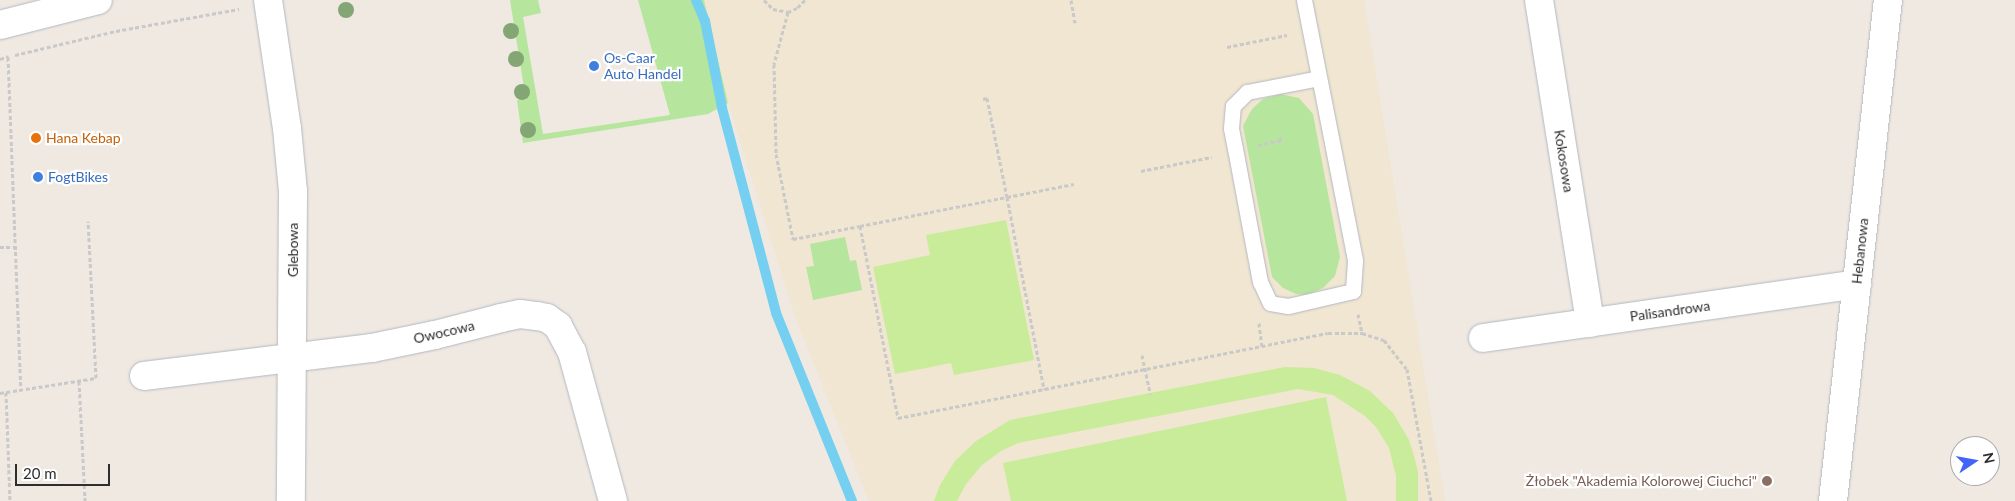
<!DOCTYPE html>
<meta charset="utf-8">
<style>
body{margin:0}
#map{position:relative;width:2015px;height:501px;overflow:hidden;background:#efe9e1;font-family:Lato,sans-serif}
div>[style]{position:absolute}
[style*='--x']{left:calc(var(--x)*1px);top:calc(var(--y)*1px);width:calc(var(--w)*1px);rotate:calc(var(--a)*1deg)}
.education>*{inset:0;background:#f0e6d1}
.green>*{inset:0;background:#b6e59e}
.pitch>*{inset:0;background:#c9ec9a}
.stream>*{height:10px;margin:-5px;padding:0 5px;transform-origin:5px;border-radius:5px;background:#75cff0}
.path>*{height:3px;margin-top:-1.5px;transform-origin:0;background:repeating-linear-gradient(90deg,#c9c9c9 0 4px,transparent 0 6.5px)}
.roads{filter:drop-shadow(0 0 1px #b4b7c1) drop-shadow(0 0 1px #b4b7c1)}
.service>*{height:15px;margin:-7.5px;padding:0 7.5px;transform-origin:7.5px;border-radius:7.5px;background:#fff}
.minor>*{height:28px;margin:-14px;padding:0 14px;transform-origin:14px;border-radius:14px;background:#fff}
.tertiary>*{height:28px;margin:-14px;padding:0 14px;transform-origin:14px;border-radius:14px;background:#fff}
.trees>*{width:16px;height:16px;margin:-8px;border-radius:50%;background:#84a574}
.dots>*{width:14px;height:14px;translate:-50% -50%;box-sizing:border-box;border:2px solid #fff;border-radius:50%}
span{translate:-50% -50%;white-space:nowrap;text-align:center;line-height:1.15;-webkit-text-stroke:4.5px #fff;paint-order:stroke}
.shop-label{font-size:14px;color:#366cbe}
.left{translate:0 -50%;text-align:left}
.food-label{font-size:14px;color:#c56008}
.street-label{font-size:14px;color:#2e2e2e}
.education-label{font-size:14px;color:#785e54}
.right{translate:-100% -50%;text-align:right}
.north{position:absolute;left:1950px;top:436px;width:50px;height:50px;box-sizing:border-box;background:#fff;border:1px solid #ababab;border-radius:50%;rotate:78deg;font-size:14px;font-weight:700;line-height:20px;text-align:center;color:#2e2e2e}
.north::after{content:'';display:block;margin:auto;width:18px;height:22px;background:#4264fb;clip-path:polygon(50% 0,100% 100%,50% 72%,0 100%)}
.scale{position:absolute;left:15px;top:464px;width:95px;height:22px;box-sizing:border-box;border:2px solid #2e2e2e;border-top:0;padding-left:6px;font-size:15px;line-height:18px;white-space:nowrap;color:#2e2e2e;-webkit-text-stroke:4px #fff;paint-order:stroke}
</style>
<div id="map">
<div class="education">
<i style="clip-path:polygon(704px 0,1364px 0,1445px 501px,869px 501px,794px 314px,728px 103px)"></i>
</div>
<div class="green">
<i style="clip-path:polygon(510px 0,538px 0,541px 13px,523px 17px,543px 134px,670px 115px,638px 0,704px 0,728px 103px,708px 114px,523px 143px,517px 100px,526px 100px)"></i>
<i style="clip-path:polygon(1280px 94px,1299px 98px,1313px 114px,1340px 257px,1335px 276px,1323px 288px,1307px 295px,1296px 294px,1283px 288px,1272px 277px,1243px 126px,1252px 109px,1263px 99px)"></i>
<i style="clip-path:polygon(845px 237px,850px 261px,856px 260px,862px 290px,813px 300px,806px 267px,814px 266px,810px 244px)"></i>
</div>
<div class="pitch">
<i style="clip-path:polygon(1006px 220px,1034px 360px,954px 375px,951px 363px,895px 374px,873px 267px,930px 255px,926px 235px)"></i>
<i style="clip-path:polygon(1285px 367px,1314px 368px,1340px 375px,1370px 391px,1393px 413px,1409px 440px,1414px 456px,1418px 472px,1418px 501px,1396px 501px,1396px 476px,1389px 448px,1376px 427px,1365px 416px,1333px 395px,1298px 389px,1018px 443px,1001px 451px,982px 465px,966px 484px,957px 501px,934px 501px,940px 485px,955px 461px,976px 441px,1010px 420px)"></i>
<i style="clip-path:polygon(1326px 397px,1347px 501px,1011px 501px,1003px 463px)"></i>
</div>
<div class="stream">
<i style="--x:696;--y:0;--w:23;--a:67"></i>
<i style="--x:705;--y:21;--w:89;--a:78.9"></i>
<i style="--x:722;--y:108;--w:212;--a:75.2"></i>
<i style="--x:776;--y:313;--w:203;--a:68"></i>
</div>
<div class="path">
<i style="--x:764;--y:0;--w:13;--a:45"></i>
<i style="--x:773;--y:9;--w:15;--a:11"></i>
<i style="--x:805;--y:0;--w:11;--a:135"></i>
<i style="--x:797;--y:8;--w:10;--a:156"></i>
<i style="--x:788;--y:12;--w:54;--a:105.1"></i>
<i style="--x:774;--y:64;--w:90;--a:88.7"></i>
<i style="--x:776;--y:154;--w:87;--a:78.7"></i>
<i style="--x:793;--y:239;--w:68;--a:-11"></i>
<i style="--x:860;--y:226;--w:196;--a:78.8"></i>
<i style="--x:898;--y:418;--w:438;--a:-11.2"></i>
<i style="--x:1328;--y:333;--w:34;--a:0"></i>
<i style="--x:1071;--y:0;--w:23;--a:80"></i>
<i style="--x:1227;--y:47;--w:61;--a:-11.3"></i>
<i style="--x:15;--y:55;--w:104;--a:-13.4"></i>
<i style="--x:116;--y:31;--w:125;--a:-10.1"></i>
<i style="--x:8;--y:57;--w:333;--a:87.8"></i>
<i style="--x:0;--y:59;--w:9;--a:-18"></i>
<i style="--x:983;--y:99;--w:4;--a:-14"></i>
<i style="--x:987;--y:98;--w:101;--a:78.6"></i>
<i style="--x:1007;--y:197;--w:68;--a:-11"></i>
<i style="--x:1258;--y:145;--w:24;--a:-12"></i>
<i style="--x:1281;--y:140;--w:4;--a:-104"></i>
<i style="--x:1141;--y:171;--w:72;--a:-11.2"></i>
<i style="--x:860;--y:226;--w:150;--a:-11.2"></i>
<i style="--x:1007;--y:197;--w:196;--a:79.1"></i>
<i style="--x:0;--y:247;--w:18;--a:0"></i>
<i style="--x:1358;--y:314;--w:19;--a:78"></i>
<i style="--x:1362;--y:333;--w:23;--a:18"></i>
<i style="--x:1384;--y:340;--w:37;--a:52"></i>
<i style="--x:1407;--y:369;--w:134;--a:79.7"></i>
<i style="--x:1259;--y:323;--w:23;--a:83"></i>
<i style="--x:1142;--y:355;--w:40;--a:78"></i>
<i style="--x:79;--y:381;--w:120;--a:87.1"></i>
<i style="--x:6;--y:392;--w:109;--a:87.9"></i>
<i style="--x:0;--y:393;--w:97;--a:-8.9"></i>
<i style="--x:96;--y:378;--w:157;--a:-92.9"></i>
</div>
<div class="roads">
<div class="service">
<i style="--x:1304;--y:0;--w:266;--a:78.9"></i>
<i style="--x:1355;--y:261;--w:30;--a:94"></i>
<i style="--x:1353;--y:291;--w:67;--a:167"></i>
<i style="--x:1288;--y:306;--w:18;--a:-171"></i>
<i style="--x:1270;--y:303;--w:23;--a:-115"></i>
<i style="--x:1260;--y:282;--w:135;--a:-100.6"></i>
<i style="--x:1235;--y:149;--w:21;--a:-101"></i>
<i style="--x:1231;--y:128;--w:22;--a:-85"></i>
<i style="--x:1233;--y:106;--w:20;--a:-45"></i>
<i style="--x:1247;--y:92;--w:73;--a:-11"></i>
</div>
<div class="minor">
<i style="--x:268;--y:0;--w:129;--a:81.6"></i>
<i style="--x:287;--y:128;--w:63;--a:84.6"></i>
<i style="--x:293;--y:191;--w:310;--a:90.4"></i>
<i style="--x:1539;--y:0;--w:327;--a:81"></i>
<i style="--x:1483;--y:338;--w:378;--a:-8.2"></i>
<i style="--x:144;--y:376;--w:230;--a:-7"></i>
<i style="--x:372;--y:348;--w:64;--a:-11.7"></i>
<i style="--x:435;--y:335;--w:68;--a:-14.4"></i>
<i style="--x:501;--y:318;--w:19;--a:-12"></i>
<i style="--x:520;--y:314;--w:17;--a:7"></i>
<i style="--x:537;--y:316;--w:10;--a:11"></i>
<i style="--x:547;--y:318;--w:14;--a:36"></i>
<i style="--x:558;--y:326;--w:30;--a:62"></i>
<i style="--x:572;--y:352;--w:155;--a:74.6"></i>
<i style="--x:1833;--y:501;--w:504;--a:-83.74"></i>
</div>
<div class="tertiary">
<i style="--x:0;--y:25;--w:101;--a:-14.3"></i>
</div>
</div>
<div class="trees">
<i style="left:346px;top:10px"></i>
<i style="left:511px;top:31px"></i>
<i style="left:516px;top:59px"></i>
<i style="left:522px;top:92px"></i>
<i style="left:528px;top:130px"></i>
</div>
<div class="dots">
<i style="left:594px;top:66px;background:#3f7fe0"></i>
<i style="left:36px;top:138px;background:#e8710a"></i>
<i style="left:38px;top:177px;background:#3f7fe0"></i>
<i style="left:1767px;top:481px;background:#8d6e63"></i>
</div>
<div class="shop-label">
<span class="left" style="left:604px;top:66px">Os-Caar<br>Auto Handel</span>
<span class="left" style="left:48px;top:177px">FogtBikes</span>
</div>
<div class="food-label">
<span class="left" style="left:46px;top:138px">Hana Kebap</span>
</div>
<div class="street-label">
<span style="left:1564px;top:161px;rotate:81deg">Kokosowa</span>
<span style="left:293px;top:250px;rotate:-90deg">Glebowa</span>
<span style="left:1860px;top:251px;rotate:-84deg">Hebanowa</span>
<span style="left:1670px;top:311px;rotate:-8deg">Palisandrowa</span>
<span style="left:444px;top:332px;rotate:-13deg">Owocowa</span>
</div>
<div class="education-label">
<span class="right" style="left:1757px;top:481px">Żłobek "Akademia Kolorowej Ciuchci"</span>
</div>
<div class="north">N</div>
<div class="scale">20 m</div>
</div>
